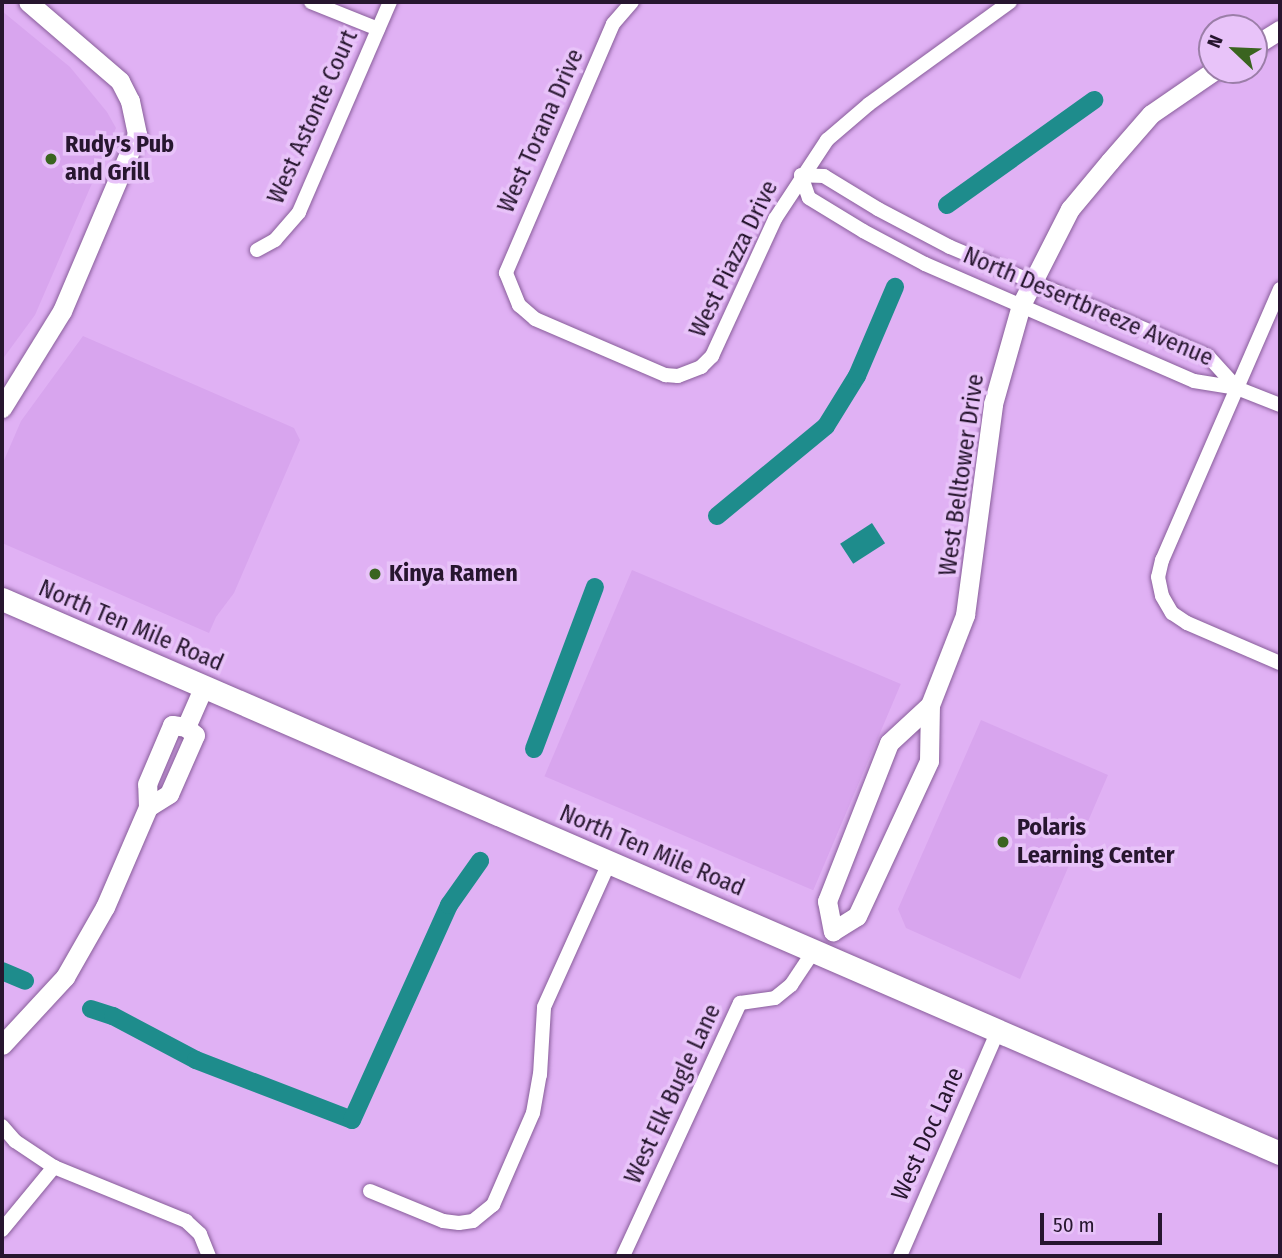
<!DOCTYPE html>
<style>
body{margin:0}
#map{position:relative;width:1282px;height:1258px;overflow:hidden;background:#e0b1f4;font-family:"Fira Sans Condensed",sans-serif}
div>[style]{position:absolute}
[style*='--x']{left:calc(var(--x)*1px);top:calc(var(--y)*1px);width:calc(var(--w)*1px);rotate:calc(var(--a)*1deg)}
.built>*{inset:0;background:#d8a5ee;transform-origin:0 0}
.water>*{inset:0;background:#1e8c8c;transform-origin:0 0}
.canal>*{height:18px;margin:-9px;padding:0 9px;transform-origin:9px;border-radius:9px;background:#1e8c8c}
.roads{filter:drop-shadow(0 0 2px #885d9a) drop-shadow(0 0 2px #885d9a)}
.street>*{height:14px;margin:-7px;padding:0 7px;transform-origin:7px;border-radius:7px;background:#fff}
.secondary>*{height:19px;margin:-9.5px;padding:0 9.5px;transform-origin:9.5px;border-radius:9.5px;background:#fff}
.primary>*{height:23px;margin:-11.5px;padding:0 11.5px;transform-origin:11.5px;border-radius:11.5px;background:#fff}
.dots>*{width:19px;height:19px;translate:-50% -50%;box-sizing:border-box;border:4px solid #e8c3f9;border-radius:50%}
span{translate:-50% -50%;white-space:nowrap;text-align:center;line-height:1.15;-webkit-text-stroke:7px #e8c3f9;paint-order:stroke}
.street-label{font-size:24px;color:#27162f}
.poi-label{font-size:24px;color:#27162f;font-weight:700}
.left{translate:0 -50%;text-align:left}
.frame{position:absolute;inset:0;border:4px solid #27162f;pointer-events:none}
.north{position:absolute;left:1198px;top:14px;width:70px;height:70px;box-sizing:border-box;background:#e8c3f9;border:2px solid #9b7ea8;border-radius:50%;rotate:293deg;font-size:19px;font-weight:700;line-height:28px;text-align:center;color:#27162f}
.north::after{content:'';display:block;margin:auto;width:24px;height:32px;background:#3a6420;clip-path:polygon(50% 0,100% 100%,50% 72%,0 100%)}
.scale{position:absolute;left:1040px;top:1213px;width:122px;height:32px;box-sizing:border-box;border:4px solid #27162f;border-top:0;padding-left:9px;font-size:21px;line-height:24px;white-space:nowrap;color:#27162f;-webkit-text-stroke:5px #e8c3f9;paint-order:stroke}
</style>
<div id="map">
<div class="built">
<i style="clip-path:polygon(2px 11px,70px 67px,107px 112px,116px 128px,35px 315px,2px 360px)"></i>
<i style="clip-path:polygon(83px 336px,294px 428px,300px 440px,234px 593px,216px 617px,209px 633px,2px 543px,2px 465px,21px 421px)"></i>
<i style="left:632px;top:570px;width:292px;height:224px;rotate:23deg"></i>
<i style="clip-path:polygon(981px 720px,1108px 775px,1020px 979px,906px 928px,898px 909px)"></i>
</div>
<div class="water">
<i style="left:872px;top:523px;width:24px;height:38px;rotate:57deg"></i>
</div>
<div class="canal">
<i style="--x:947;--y:205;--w:181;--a:-35.5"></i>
<i style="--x:717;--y:516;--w:141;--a:-39.5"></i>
<i style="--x:826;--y:426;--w:59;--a:-58.2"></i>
<i style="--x:857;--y:376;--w:97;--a:-66.9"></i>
<i style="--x:534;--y:749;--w:173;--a:-69.4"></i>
<i style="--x:2;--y:971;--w:25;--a:23"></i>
<i style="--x:91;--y:1009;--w:23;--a:18"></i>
<i style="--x:113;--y:1016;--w:94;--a:27.9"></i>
<i style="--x:196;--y:1060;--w:167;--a:21"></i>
<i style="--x:352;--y:1120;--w:236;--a:-65.7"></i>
<i style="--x:449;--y:905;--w:54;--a:-54.8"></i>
</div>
<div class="roads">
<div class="street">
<i style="--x:311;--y:2;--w:72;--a:21.9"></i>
<i style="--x:632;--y:2;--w:29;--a:131"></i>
<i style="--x:613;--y:24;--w:271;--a:113.3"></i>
<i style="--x:506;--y:273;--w:35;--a:68"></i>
<i style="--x:519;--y:305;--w:21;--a:41"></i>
<i style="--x:535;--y:319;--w:142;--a:23.3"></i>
<i style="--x:665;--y:375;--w:13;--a:4"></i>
<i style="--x:678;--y:376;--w:25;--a:-21"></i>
<i style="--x:701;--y:367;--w:16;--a:-45"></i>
<i style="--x:712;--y:356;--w:151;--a:-65.3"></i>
<i style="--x:775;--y:219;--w:95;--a:-56.6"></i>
<i style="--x:827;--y:140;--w:55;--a:-40.6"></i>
<i style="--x:869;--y:104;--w:174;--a:-35.9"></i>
<i style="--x:257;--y:250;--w:21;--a:-29"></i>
<i style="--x:275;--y:240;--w:37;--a:-49"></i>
<i style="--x:299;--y:212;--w:229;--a:-66.6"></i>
<i style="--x:1280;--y:289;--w:296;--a:113.5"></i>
<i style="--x:1162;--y:560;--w:17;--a:103"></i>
<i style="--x:1158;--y:577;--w:19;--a:78"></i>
<i style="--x:1162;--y:596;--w:20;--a:60"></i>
<i style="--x:1172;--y:613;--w:18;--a:34"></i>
<i style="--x:1187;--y:623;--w:101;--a:23.3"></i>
<i style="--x:1237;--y:388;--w:43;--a:-132.2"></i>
<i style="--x:1208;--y:356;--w:280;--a:-157.1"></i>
<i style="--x:950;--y:247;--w:81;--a:-152.2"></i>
<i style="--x:878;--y:209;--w:63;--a:-148.6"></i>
<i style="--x:824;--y:176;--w:23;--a:-178"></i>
<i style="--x:801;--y:175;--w:24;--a:71"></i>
<i style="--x:809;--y:198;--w:63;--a:31.4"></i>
<i style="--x:863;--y:231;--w:70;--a:28"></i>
<i style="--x:925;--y:264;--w:293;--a:23.5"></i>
<i style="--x:1194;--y:381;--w:44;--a:9.2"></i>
<i style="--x:1237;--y:388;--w:46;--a:21.6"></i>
<i style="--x:2;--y:1126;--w:20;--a:49"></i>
<i style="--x:15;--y:1141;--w:47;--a:33.7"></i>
<i style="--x:54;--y:1167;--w:143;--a:22.2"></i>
<i style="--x:186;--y:1221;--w:19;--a:43"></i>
<i style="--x:200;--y:1234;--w:24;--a:68"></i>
<i style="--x:370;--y:1191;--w:79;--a:22.3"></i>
<i style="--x:443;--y:1221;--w:16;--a:7"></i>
<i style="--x:459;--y:1223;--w:14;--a:-8"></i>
<i style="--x:473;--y:1221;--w:26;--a:-39"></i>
<i style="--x:493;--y:1205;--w:100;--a:-66.5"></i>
<i style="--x:533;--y:1113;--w:39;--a:-80"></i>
<i style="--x:540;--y:1075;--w:68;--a:-86.6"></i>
<i style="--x:544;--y:1007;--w:160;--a:-65.7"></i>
<i style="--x:2;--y:1230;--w:82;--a:-50.5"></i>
<i style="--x:623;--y:1256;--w:279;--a:-65.2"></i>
<i style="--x:740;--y:1003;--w:35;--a:-8"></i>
<i style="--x:775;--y:998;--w:21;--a:-39"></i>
<i style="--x:791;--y:985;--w:43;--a:-56.3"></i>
<i style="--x:900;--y:1256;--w:245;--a:-66.5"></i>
</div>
<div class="secondary">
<i style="--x:1254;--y:46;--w:31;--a:-32"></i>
<i style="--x:2;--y:408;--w:114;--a:-58.3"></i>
<i style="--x:62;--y:311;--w:192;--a:-67"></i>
<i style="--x:137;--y:134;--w:34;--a:-102"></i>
<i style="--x:130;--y:101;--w:22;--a:-117"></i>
<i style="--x:120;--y:81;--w:121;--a:-139.3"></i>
<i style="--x:930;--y:705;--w:56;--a:137.2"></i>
<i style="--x:889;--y:743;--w:170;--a:111.4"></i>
<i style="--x:827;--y:901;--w:31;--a:79"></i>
<i style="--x:833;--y:931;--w:28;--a:-32"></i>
<i style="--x:857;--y:916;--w:171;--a:-65.1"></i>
<i style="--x:929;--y:761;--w:56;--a:-89"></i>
<i style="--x:930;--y:705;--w:97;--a:-68.7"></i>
<i style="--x:965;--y:615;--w:213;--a:-82.4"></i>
<i style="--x:993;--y:404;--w:103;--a:-74.2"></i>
<i style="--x:1021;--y:305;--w:108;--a:-63"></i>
<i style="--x:1070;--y:209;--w:62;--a:-50.2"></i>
<i style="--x:1110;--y:161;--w:62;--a:-48.9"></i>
<i style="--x:1151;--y:114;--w:78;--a:-34.5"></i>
<i style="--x:172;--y:725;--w:14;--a:8"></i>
<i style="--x:186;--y:727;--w:12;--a:42"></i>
<i style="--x:195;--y:735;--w:64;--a:113.8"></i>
<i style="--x:169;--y:794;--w:25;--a:148"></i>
<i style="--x:148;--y:807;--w:23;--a:-92"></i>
<i style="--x:147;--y:784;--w:64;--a:-67"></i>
<i style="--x:186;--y:727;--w:45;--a:-66.3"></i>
<i style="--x:2;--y:1045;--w:93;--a:-47.2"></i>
<i style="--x:65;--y:977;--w:81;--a:-60.3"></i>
<i style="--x:105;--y:907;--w:109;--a:-66.7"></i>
</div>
<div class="primary">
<i style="--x:2;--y:599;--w:1393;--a:23.44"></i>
</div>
</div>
<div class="dots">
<i style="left:51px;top:159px;background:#3a6420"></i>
<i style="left:375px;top:574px;background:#3a6420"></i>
<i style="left:1003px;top:842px;background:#3a6420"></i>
</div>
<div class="street-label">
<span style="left:313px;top:117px;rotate:-66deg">West Astonte Court</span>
<span style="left:541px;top:131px;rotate:-66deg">West Torana Drive</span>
<span style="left:734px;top:259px;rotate:-64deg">West Piazza Drive</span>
<span style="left:1088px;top:307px;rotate:23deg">North Desertbreeze Avenue</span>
<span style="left:962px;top:475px;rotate:-82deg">West Belltower Drive</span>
<span style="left:131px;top:626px;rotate:23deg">North Ten Mile Road</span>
<span style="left:652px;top:851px;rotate:23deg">North Ten Mile Road</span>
<span style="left:673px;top:1094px;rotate:-65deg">West Elk Bugle Lane</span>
<span style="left:928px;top:1134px;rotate:-66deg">West Doc Lane</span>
</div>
<div class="poi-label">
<span class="left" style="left:65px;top:159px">Rudy's Pub<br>and Grill</span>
<span class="left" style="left:389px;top:574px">Kinya Ramen</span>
<span class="left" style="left:1017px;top:842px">Polaris<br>Learning Center</span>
</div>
<div class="frame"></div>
<div class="north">N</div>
<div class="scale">50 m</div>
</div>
